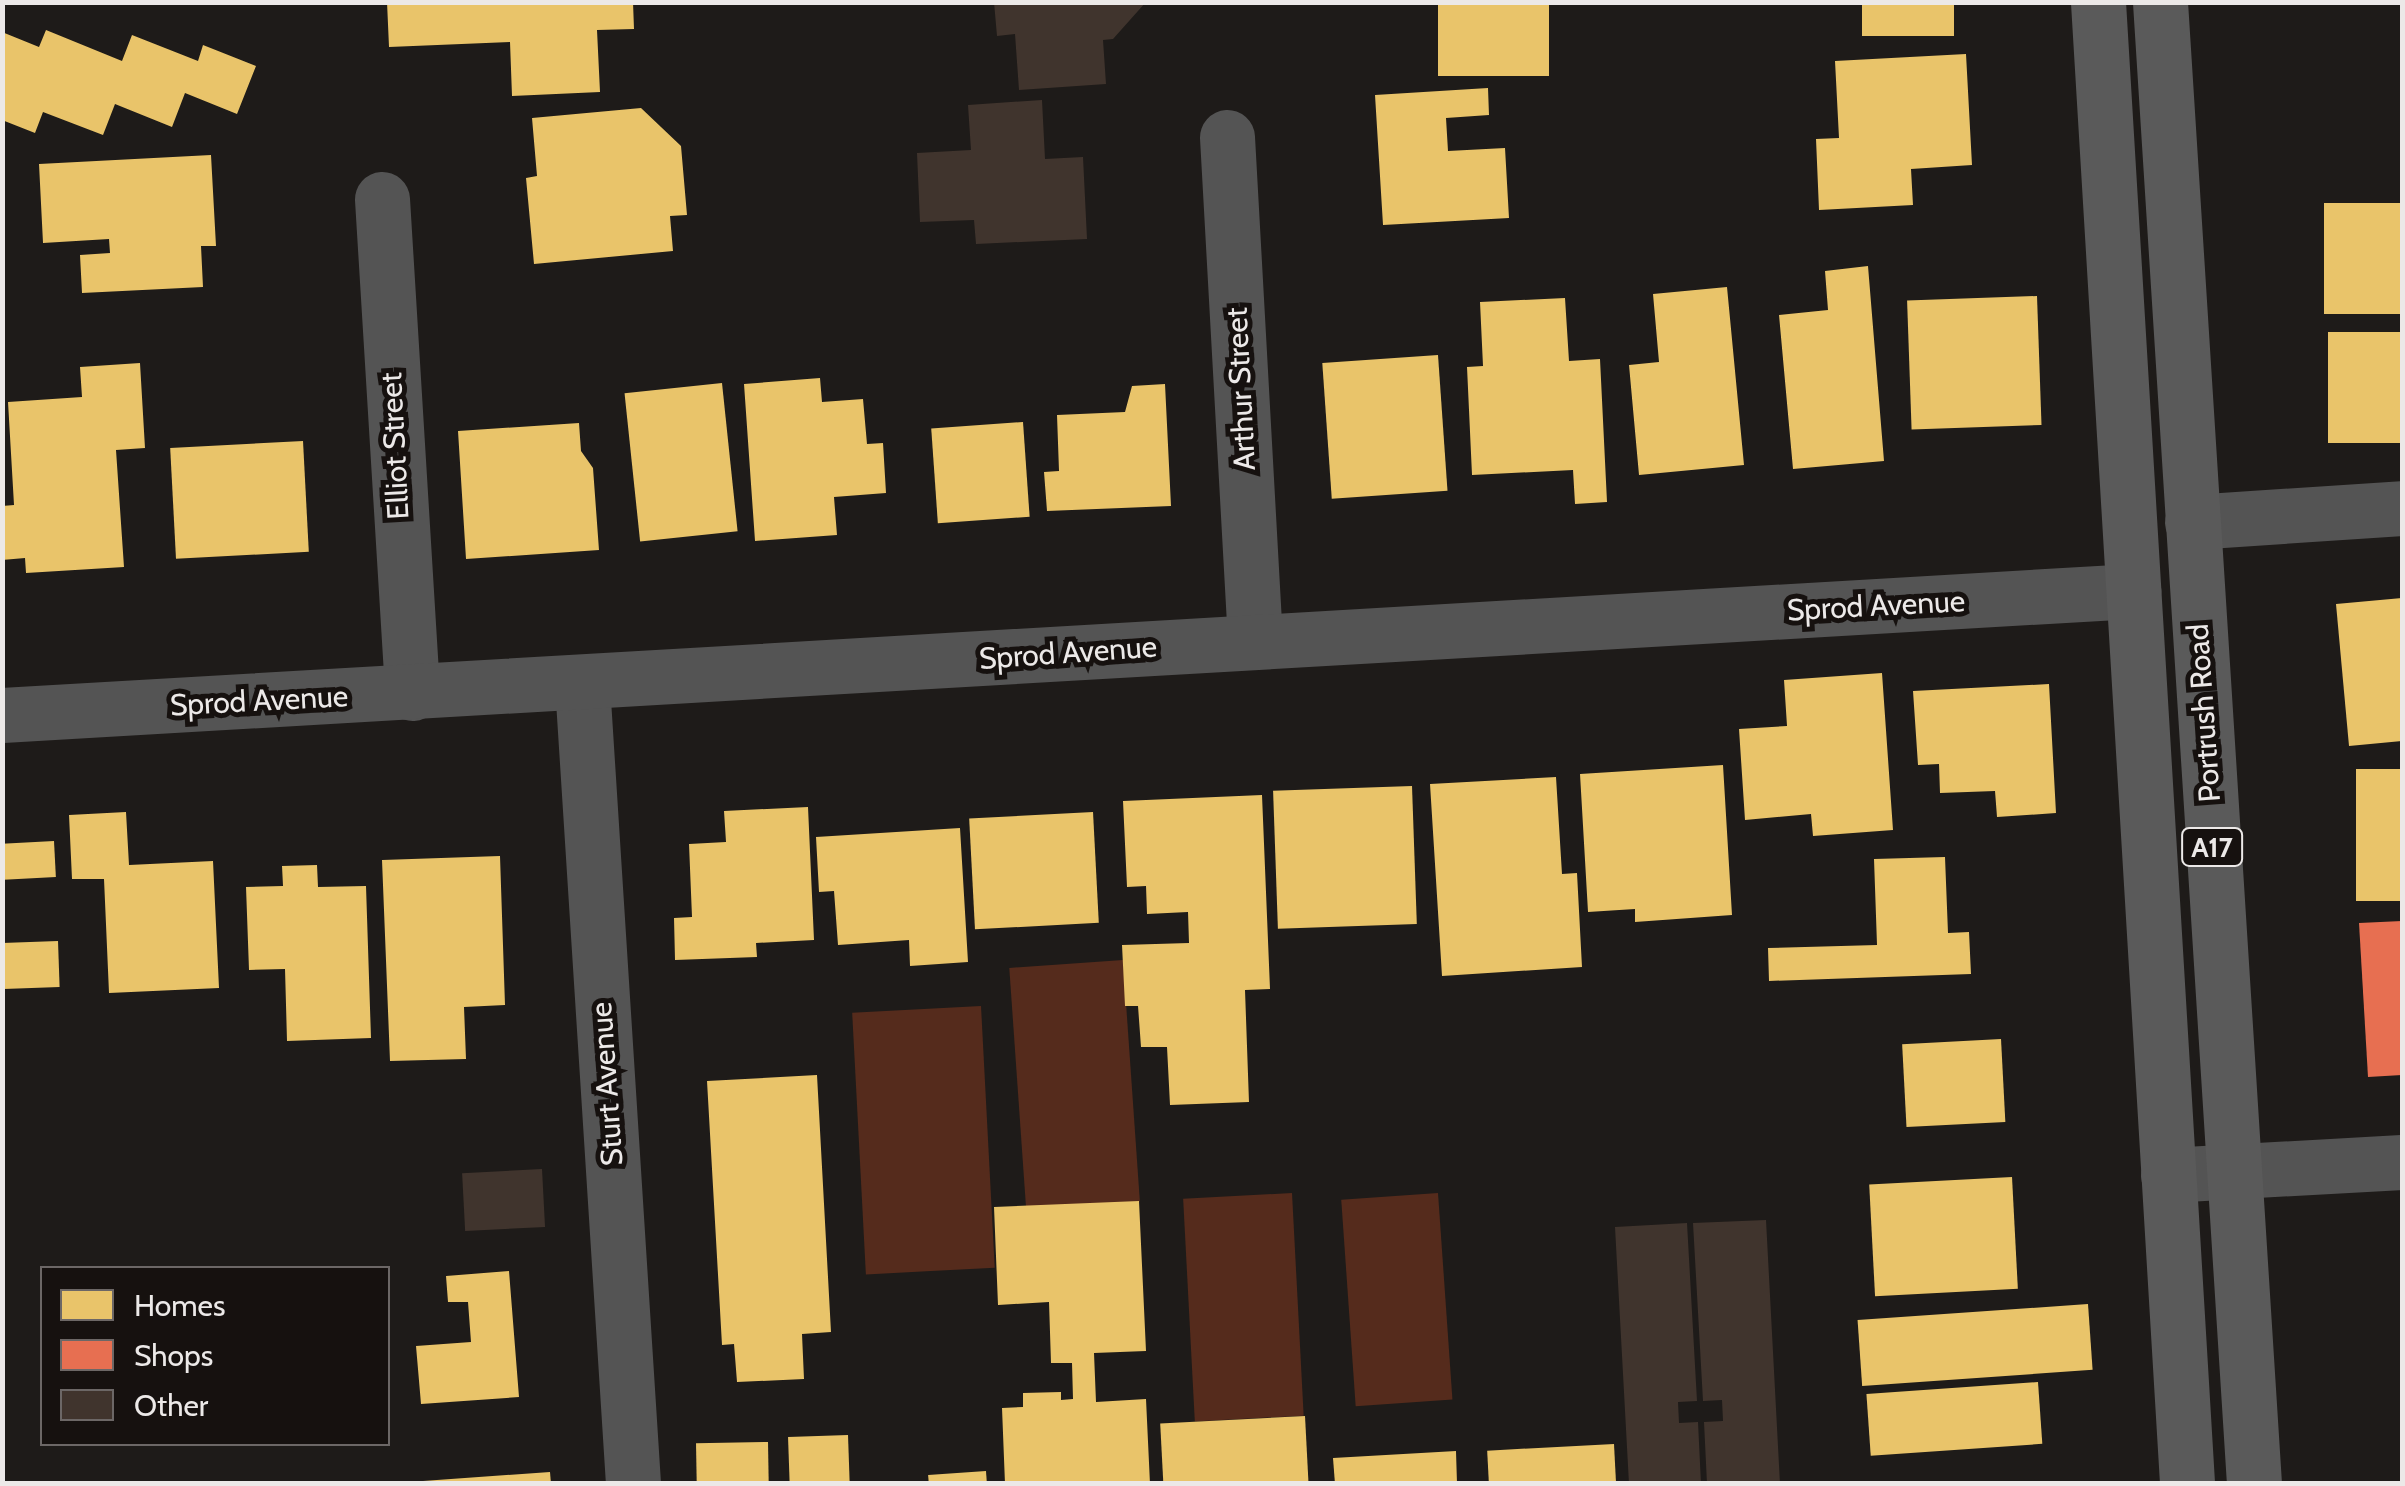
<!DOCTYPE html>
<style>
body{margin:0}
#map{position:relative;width:2405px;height:1486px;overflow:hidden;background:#1e1b19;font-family:Cabin,sans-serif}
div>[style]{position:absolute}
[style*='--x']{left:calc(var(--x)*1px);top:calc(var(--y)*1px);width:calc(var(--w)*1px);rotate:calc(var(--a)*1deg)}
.green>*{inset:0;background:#552b1c;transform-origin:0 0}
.homes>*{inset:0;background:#e9c46a;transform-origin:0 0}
.shops>*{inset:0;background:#e76f51}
.building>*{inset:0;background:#40342d;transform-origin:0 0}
.minor>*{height:55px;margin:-27.5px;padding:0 27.5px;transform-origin:27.5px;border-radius:27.5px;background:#545454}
.highway>*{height:55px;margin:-27.5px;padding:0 27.5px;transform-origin:27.5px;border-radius:27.5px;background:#5a5a5a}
span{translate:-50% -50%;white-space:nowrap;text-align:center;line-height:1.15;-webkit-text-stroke:10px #16110f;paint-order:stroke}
.shield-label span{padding:2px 8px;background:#16110f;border:2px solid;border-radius:8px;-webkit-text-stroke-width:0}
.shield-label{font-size:28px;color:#ece9e8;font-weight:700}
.street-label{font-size:30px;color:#ece9e8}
.frame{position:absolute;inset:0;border:5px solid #ece9e8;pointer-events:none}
.legend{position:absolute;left:40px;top:1266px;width:350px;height:180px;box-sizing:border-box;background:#16110f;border:2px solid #6c6766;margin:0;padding:12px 18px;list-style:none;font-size:30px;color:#ece9e8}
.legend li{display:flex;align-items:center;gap:20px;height:50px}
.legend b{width:50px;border:2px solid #6c6766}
</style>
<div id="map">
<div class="green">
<i style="left:1123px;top:960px;width:242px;height:114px;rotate:86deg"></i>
<i style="left:981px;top:1006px;width:262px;height:129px;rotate:87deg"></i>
<i style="left:1292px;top:1193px;width:223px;height:109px;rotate:87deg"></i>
<i style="left:1438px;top:1193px;width:207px;height:97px;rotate:86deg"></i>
</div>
<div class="homes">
<i style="clip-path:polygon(387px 2px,633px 2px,634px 29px,597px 30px,600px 92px,512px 96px,510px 42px,389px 47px)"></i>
<i style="left:1438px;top:2px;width:111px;height:74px"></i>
<i style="left:1862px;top:2px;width:92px;height:34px"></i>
<i style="clip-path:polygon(46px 30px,122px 61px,132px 35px,198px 61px,203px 45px,256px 66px,237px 114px,185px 93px,172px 127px,115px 104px,103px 135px,43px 112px,35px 133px,2px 120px,2px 32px,39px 47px)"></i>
<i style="clip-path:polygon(1966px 54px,1972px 165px,1911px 169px,1913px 205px,1819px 210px,1816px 139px,1839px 138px,1835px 61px)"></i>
<i style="clip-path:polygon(1488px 88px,1489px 115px,1446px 118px,1448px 151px,1505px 148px,1509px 218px,1383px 225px,1375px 95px)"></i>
<i style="clip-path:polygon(641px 108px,681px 146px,687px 215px,670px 216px,673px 251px,534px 264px,526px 178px,537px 176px,532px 118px)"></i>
<i style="clip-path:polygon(211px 155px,216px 246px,201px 246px,203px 287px,82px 293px,80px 255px,110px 253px,109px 239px,43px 243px,39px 164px)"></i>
<i style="left:2402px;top:203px;width:111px;height:78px;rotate:90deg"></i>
<i style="clip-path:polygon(1868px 266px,1884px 461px,1793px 469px,1779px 315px,1828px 310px,1825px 271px)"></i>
<i style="clip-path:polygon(1727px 287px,1744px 465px,1639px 475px,1629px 365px,1659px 362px,1653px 294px)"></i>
<i style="left:2037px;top:296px;width:129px;height:130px;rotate:88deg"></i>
<i style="clip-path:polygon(1565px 298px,1569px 361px,1600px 359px,1607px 502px,1575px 504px,1573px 470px,1472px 475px,1467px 367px,1483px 366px,1480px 302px)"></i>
<i style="left:2402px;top:332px;width:111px;height:74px;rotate:90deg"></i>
<i style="left:1438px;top:355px;width:136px;height:116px;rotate:86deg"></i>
<i style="clip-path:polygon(140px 363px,145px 448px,116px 450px,124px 567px,26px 573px,25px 558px,2px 560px,2px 506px,14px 505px,8px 402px,82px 397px,80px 367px)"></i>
<i style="clip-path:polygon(820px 378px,822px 402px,863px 399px,867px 444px,883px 443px,886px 493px,834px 497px,837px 535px,755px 541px,744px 384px)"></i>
<i style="left:722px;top:383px;width:149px;height:98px;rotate:84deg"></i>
<i style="clip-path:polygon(1165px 384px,1171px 506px,1047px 511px,1044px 472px,1059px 471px,1057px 415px,1125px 412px,1132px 386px)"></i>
<i style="left:1023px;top:422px;width:95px;height:92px;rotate:86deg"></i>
<i style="clip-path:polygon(579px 423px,581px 451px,593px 468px,599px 550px,466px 559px,458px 431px)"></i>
<i style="left:303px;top:441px;width:111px;height:133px;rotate:87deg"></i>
<i style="clip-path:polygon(2402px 598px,2402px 741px,2349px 746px,2336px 604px)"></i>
<i style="clip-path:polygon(1882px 673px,1893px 830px,1813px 836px,1811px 814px,1745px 820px,1739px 729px,1787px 726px,1784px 680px)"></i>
<i style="clip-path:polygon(2049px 684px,2056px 813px,1997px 817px,1995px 791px,1940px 793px,1939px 764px,1918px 765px,1913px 691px)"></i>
<i style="clip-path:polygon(1723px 765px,1732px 915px,1635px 922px,1635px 909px,1588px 912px,1580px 774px)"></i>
<i style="left:2402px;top:769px;width:132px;height:46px;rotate:90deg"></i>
<i style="clip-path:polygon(1556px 777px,1562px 874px,1577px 873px,1582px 967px,1442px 976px,1430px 784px)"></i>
<i style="left:1412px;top:786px;width:138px;height:139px;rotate:88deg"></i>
<i style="clip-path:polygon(1262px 795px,1270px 989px,1245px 990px,1249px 1102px,1170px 1105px,1167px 1047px,1141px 1047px,1138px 1006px,1125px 1006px,1122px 945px,1189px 943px,1188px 912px,1147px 914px,1146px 886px,1127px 887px,1123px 801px)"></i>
<i style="clip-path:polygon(808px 807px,814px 940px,756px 943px,757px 957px,675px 960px,674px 918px,692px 917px,689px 844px,726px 842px,724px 811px)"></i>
<i style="clip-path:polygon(126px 812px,129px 865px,213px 861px,219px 988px,109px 993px,104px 879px,72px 879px,69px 815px)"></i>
<i style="left:1093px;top:812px;width:111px;height:124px;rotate:87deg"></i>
<i style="clip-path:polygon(960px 828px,968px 962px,910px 966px,909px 940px,838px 945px,834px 891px,819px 892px,816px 837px)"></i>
<i style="left:54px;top:841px;width:36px;height:52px;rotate:87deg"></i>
<i style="clip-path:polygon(500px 856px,505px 1005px,464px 1007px,466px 1059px,390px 1061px,382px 860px)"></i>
<i style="clip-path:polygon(1945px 857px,1948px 933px,1969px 932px,1971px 974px,1769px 981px,1768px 948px,1877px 945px,1874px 859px)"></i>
<i style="clip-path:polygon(317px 865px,318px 887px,366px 886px,371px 1038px,287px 1041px,285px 969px,249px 970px,246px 887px,283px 886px,282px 866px)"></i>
<i style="left:58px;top:941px;width:46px;height:56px;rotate:88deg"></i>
<i style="left:2001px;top:1039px;width:83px;height:99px;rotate:87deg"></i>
<i style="clip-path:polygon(817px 1075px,831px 1332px,802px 1334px,804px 1379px,737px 1382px,734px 1344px,722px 1345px,707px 1081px)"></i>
<i style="left:2012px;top:1177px;width:112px;height:143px;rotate:87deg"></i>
<i style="clip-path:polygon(1139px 1201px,1146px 1351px,1094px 1353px,1096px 1402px,1146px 1399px,1150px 1484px,1005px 1484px,1002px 1408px,1023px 1407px,1023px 1393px,1061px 1392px,1061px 1400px,1073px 1399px,1072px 1363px,1051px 1363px,1049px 1302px,998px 1305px,994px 1207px)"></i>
<i style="clip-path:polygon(509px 1271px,519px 1397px,421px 1404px,416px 1346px,471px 1342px,468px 1302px,448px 1302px,446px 1276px)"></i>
<i style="left:2088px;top:1304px;width:66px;height:231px;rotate:86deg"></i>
<i style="left:2038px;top:1382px;width:62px;height:172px;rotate:86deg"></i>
<i style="left:1305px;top:1416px;width:68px;height:145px;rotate:87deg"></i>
<i style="left:848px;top:1435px;width:49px;height:60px;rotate:88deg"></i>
<i style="left:768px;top:1442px;width:42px;height:72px;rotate:89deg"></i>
<i style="left:1614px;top:1444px;width:40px;height:127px;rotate:87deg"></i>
<i style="clip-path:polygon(1456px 1451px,1457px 1484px,1335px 1484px,1333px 1458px)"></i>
<i style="left:986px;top:1471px;width:13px;height:58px;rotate:86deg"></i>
<i style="clip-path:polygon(550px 1472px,551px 1484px,423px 1484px,423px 1481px)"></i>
</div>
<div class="shops">
<i style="clip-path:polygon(2402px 921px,2402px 1075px,2368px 1077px,2359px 923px)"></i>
</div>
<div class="building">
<i style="clip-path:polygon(994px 2px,1146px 2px,1113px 39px,1103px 40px,1106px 84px,1019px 90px,1015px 34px,997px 36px)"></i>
<i style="clip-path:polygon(1042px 100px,1045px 159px,1083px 157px,1087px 239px,976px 244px,974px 220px,920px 222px,917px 153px,971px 150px,968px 105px)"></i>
<i style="left:542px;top:1169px;width:58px;height:80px;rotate:87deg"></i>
<i style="clip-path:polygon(1766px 1220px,1780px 1484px,1707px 1484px,1704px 1422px,1723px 1421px,1722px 1400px,1703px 1401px,1693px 1223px)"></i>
<i style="clip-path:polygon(1687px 1223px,1697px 1401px,1678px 1402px,1679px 1423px,1698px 1422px,1701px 1484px,1629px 1484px,1615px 1227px)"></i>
</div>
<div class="minor">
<i style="--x:1227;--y:137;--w:505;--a:86.82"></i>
<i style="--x:382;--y:199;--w:495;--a:86.5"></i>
<i style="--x:2192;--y:522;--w:210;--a:-3.8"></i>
<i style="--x:582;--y:684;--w:802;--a:86.35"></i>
<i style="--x:2;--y:715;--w:2135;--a:-3.33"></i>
<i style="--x:2168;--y:1175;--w:234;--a:-3.2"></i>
</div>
<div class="highway">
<i style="--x:2098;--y:2;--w:1485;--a:86.56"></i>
<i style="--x:2160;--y:2;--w:1485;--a:86.37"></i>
</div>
<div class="shield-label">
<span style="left:2212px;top:847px">A17</span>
</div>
<div class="street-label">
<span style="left:1241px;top:389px;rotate:-93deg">Arthur Street</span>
<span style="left:395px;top:446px;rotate:-93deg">Elliot Street</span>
<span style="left:1876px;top:606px;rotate:-3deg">Sprod Avenue</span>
<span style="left:1068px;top:653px;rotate:-4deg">Sprod Avenue</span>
<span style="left:259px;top:701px;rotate:-3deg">Sprod Avenue</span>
<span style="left:2204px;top:713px;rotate:-94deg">Portrush Road</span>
<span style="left:607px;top:1084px;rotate:-94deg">Sturt Avenue</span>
</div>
<div class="frame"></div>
<ul class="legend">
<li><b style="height:28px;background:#e9c46a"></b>Homes</li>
<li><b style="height:28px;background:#e76f51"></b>Shops</li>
<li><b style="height:28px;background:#40342d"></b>Other</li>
</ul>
</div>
